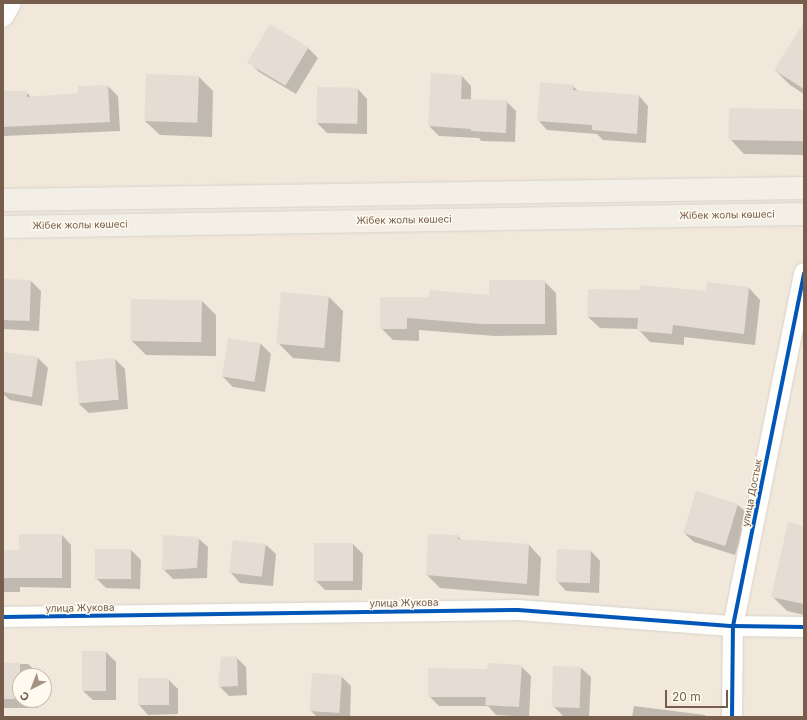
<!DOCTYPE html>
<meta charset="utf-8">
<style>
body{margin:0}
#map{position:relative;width:807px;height:720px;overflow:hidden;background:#f8f5ed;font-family:Inter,sans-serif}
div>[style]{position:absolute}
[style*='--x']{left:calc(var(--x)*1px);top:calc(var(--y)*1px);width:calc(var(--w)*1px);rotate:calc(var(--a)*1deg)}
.residential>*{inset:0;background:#f1e8db}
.shadow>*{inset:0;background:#0003}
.building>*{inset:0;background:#e5ddd4;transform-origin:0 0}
.roads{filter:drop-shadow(0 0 1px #d7d2cb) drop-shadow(0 0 1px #d7d2cb)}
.street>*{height:20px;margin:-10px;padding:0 10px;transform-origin:10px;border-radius:10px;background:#fefefc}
.primary>*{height:22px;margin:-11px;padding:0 11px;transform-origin:11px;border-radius:11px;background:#f3efe6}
.cycleway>*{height:4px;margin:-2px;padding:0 2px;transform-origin:2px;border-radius:2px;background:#0057b8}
span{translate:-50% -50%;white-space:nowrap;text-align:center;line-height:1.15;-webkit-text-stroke:3px #fffaf0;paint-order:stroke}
.street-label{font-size:10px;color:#775e4c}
.frame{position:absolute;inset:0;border:4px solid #775e4c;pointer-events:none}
.north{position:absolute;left:12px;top:668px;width:40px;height:40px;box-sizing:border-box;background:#fffaf0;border:1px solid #c9bcae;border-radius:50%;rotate:222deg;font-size:11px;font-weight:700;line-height:16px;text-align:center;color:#775e4c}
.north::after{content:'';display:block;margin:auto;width:14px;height:18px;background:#a49384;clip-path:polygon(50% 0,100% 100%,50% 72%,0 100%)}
.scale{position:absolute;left:665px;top:690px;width:63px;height:18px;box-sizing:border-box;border:2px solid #775e4c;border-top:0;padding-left:5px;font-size:12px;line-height:14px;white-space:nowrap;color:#775e4c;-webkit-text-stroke:3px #fffaf0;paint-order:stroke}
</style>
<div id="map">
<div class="residential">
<i style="clip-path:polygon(evenodd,3px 3px,804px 3px,804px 717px,3px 717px,3px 3px,20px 676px,44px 676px,44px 700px,20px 700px,20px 676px)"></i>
</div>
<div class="shadow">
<i style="clip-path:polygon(804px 24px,804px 94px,790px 85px,775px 70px)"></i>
<i style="clip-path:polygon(308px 48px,318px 58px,296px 94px,259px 72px,249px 62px)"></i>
<i style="clip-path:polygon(147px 75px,199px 77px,213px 91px,212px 137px,160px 135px,145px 121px)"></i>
<i style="clip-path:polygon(462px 76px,471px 86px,471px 100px,506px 101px,516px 111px,515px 142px,481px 141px,479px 138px,439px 136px,429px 126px)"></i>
<i style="clip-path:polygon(108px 86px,118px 96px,120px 131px,3px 136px,3px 92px,26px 92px,32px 98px,79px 94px)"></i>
<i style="clip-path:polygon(573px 86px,579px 92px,639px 96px,648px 106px,646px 143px,603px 140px,597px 134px,547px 130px,538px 120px)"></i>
<i style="clip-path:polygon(358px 89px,367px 99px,367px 134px,327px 133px,317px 123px)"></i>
<i style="clip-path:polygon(804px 110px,804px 155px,744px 154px,730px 139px)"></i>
<i style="clip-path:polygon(3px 280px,31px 281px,41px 291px,39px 331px,3px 329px)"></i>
<i style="clip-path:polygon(544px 281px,556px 293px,557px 335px,495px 336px,419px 330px,419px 341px,393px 340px,381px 328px,381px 298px,490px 296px)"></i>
<i style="clip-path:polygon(749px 288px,760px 300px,755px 345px,684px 337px,684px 345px,650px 342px,638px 329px,600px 328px,588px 317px,641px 291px,706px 292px)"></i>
<i style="clip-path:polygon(329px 297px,343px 311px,340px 362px,293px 358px,279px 344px)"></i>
<i style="clip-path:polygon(202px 301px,216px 315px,216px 356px,146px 355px,131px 340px)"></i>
<i style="clip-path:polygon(229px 339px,261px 344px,271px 354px,265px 392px,233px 387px,223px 377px)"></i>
<i style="clip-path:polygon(6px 353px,38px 358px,48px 368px,42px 406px,10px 400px,3px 394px,3px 373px)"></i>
<i style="clip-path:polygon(115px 359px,125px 369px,128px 409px,89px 413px,79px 404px)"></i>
<i style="clip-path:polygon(697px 492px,738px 505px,748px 514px,735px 555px,694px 542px,684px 533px)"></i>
<i style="clip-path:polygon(804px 527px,804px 615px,787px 611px,773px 597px)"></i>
<i style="clip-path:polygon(62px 535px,71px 545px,71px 588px,20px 587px,20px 592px,3px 592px,3px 551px,20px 551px)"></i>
<i style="clip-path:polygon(429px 535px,458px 536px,462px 541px,529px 545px,541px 558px,539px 596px,440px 588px,427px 575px)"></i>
<i style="clip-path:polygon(198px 538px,208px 547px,207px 578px,173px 579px,163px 569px)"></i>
<i style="clip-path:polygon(315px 544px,353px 544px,363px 554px,362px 590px,325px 590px,315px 580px)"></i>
<i style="clip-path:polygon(266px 545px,276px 554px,273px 586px,240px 583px,231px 573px)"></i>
<i style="clip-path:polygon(131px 550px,141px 560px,140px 589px,106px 588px,96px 578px)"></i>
<i style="clip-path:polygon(591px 551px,600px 561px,599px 593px,566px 591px,557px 581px)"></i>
<i style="clip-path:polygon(106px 652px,116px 662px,116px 700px,93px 700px,83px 691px)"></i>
<i style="clip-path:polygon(236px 657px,246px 667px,247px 695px,229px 696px,219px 686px)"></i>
<i style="clip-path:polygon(3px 664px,28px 664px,38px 673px,38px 676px,20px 676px,20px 700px,38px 700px,38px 708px,3px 708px)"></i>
<i style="clip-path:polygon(521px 666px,531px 676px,529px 717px,496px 715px,488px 706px,439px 706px,429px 696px,488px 670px)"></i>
<i style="clip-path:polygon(581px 668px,591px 677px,589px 717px,563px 716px,553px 706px)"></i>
<i style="clip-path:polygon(341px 676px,351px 686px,350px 717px,317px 717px,311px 711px)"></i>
<i style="clip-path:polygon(168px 679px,178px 689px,178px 714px,148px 715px,139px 705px)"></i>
<i style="clip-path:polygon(634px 706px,705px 715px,707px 717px,632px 717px)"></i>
</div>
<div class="building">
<i style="clip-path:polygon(804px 22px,804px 89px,774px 70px)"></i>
<i style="left:270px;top:24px;width:45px;height:45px;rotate:31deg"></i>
<i style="clip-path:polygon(431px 73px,462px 75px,461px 99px,507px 100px,506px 133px,471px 131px,471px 129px,428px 126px)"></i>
<i style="left:146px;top:74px;width:53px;height:47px;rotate:2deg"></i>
<i style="clip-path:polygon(540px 82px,574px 85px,573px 90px,639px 95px,637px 134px,592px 130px,592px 125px,537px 121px)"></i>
<i style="clip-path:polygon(108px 85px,110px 122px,3px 127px,3px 91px,27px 91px,27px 97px,78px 93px,78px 86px)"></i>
<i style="left:317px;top:87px;width:41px;height:36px;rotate:1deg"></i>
<i style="left:729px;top:108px;width:75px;height:32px;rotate:1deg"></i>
<i style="left:3px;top:279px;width:28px;height:41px;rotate:2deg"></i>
<i style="clip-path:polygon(489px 280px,545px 280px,545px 324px,482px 324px,407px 318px,407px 329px,380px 329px,380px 297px,429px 297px,430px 290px,489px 295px)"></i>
<i style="clip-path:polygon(707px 282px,749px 287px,744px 334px,673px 325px,672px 334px,637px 331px,638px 318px,587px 317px,588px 289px,640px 290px,640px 285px,706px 291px)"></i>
<i style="left:281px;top:292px;width:48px;height:52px;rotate:5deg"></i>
<i style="left:131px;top:299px;width:71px;height:42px;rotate:1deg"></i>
<i style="left:228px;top:338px;width:33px;height:39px;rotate:9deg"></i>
<i style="clip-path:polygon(5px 352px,38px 357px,32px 397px,3px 392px,3px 366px)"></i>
<i style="left:115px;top:358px;width:42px;height:40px;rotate:85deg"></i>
<i style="left:696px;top:491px;width:44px;height:44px;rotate:17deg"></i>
<i style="clip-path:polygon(788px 522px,804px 526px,804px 604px,771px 597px)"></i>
<i style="clip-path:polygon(19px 534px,62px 534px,62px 578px,3px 578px,3px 550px,19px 550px)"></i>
<i style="clip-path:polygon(428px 534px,459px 535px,458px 539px,529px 544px,527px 584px,426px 575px)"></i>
<i style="clip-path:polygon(163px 535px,199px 537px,197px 568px,162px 570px)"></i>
<i style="left:233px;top:540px;width:33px;height:33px;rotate:7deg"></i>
<i style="left:314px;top:543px;width:39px;height:38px"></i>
<i style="left:95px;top:549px;width:36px;height:30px"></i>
<i style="left:557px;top:549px;width:34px;height:33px;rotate:2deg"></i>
<i style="left:106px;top:651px;width:40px;height:24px;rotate:90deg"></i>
<i style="clip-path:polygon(237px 656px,238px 686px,218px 687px,221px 657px)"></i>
<i style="left:3px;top:663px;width:17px;height:36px"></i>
<i style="clip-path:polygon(488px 663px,522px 665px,519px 707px,485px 705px,486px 697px,428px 697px,428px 668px,487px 669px)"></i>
<i style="left:553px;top:666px;width:28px;height:41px;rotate:2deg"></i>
<i style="left:312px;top:673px;width:30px;height:38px;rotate:4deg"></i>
<i style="left:138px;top:678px;width:31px;height:27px"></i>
</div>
<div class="roads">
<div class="street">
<i style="--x:3;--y:17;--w:16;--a:-60"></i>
<i style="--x:3;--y:617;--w:515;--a:-0.78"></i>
<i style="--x:518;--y:610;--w:216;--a:4.3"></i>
<i style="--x:733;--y:626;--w:71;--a:0.8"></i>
<i style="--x:732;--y:717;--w:91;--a:-89.4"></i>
<i style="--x:733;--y:626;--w:360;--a:-78.6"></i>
</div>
<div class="primary">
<i style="--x:3;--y:200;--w:801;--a:-0.86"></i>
<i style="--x:3;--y:227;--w:801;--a:-0.93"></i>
</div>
</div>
<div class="cycleway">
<i style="--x:3;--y:617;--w:515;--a:-0.78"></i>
<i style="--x:518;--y:610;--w:216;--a:4.3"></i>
<i style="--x:733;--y:626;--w:71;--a:0.8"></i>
<i style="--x:732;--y:717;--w:91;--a:-89.4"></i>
<i style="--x:733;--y:626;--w:360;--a:-78.6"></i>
</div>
<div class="street-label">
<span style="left:727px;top:215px;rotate:-1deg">Жібек жолы көшесі</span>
<span style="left:404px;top:220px;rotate:-1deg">Жібек жолы көшесі</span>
<span style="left:80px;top:225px;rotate:-1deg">Жібек жолы көшесі</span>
<span style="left:752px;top:493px;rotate:-79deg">улица Достык</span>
<span style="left:404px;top:603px;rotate:-1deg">улица Жукова</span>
<span style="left:80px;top:608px;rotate:-1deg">улица Жукова</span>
</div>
<div class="frame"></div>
<div class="north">С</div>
<div class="scale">20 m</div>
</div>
